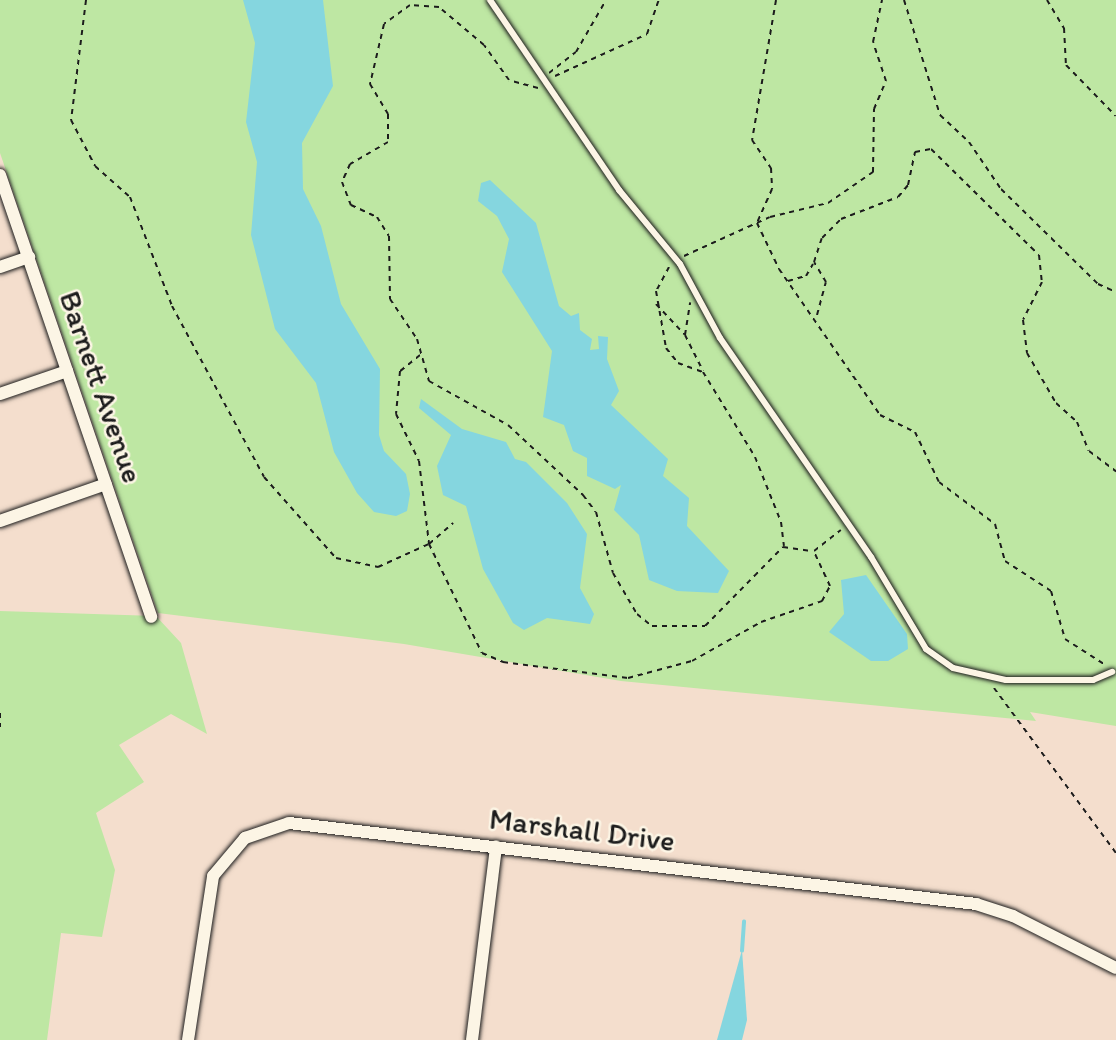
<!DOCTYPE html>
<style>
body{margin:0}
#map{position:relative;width:1116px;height:1040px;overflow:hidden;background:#f4decd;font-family:Itim,sans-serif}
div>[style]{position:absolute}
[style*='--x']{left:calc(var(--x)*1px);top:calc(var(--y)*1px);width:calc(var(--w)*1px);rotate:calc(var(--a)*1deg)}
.green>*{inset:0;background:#bee7a3}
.water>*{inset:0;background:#85d6df}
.stream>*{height:3.5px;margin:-1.75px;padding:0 1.75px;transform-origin:1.75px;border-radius:1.75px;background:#85d6df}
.path>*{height:2px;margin-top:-1px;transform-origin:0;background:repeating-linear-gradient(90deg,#1c1c1c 0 5px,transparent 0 10px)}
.roads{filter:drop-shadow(0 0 2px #1c1c1c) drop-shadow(0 0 2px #1c1c1c)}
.service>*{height:6px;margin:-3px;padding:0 3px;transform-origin:3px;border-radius:3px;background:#fcf5e5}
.minor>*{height:12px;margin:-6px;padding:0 6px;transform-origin:6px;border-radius:6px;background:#fcf5e5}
span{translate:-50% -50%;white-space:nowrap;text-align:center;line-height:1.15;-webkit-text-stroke:5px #fcf5e5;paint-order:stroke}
.street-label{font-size:30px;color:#1c1c1c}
</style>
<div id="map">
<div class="green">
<i style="clip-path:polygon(0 0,1116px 0,1116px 726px,1030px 712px,1036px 721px,621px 681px,404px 644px,158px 613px,0 153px)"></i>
<i style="clip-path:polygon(0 611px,156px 616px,181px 643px,207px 734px,171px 714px,119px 745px,144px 782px,96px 813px,115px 870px,102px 937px,61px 933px,47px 1040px,0 1040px)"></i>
</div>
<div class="water">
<i style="clip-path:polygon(243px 0,323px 0,333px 86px,302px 143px,303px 189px,321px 226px,341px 304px,380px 369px,379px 435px,384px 451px,406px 474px,410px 494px,407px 511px,396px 516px,374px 512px,357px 493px,334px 452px,316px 383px,275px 329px,251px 235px,257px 162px,246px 122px,255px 43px)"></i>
<i style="clip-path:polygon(490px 180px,536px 223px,559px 306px,571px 316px,579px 313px,580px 330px,592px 339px,590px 350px,599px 349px,598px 336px,608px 337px,607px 359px,619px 391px,611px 405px,668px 459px,663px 476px,689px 498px,687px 526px,729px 571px,718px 593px,677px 591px,649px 580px,639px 535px,614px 510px,621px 485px,615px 489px,587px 476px,587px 458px,573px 451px,564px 425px,543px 417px,552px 351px,502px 272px,509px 239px,497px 216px,478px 201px,481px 183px)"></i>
<i style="clip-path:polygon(421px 399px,462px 429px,506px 442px,515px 459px,526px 462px,567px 503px,587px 534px,580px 588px,594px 614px,590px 624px,547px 618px,524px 630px,513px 623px,483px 569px,466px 506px,443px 495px,437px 466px,451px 435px,419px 408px)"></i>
<i style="clip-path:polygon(866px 575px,907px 634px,908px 649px,888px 661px,871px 661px,829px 632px,844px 614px,841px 580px)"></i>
<i style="clip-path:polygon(742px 950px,747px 1020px,742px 1040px,717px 1040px)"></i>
</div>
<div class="stream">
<i style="--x:742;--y:951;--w:29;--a:-86"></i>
</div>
<div class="path">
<i style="--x:86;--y:0;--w:121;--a:97.1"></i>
<i style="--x:71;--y:120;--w:52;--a:62.4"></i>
<i style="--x:95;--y:166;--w:47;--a:41.5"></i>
<i style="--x:130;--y:197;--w:117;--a:68.9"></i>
<i style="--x:172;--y:306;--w:194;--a:61.7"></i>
<i style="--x:264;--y:477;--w:108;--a:48.4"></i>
<i style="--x:336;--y:558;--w:43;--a:12.1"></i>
<i style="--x:378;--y:567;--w:56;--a:-24.3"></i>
<i style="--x:429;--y:544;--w:121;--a:64.1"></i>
<i style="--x:482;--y:653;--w:23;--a:23"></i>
<i style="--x:503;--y:662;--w:126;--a:7.3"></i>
<i style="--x:628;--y:678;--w:66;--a:-14.9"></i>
<i style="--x:692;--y:661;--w:79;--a:-29.5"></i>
<i style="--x:761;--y:622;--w:65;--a:-19"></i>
<i style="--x:822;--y:601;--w:17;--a:-62"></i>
<i style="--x:830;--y:586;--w:38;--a:-115"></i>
<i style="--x:814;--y:551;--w:34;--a:-38"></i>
<i style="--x:776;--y:0;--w:142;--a:99.7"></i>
<i style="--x:752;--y:140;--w:34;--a:56"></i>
<i style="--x:771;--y:168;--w:21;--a:87"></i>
<i style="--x:772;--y:189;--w:37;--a:114"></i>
<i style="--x:757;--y:223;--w:51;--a:64.4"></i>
<i style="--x:779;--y:269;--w:178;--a:55.3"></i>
<i style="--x:880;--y:415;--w:39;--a:26"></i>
<i style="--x:915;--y:432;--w:55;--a:64.4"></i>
<i style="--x:939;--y:482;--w:70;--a:36.9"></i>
<i style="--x:995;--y:524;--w:38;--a:75"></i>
<i style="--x:1005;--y:561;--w:55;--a:33.1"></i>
<i style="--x:1051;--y:591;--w:50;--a:73.7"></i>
<i style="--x:1065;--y:639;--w:46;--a:32.7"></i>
<i style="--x:904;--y:0;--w:121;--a:72.6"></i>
<i style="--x:940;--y:115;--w:40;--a:43"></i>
<i style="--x:969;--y:142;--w:57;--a:55.8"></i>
<i style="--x:1001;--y:189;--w:136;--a:44.4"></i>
<i style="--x:1098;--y:284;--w:20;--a:24"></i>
<i style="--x:1047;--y:0;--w:33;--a:59"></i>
<i style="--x:1064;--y:28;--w:37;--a:87"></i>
<i style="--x:1066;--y:65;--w:71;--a:45.6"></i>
<i style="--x:549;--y:73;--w:34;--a:-38"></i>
<i style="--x:576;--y:52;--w:60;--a:-60"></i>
<i style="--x:555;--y:76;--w:101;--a:-24.5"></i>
<i style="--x:647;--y:34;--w:36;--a:-71"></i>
<i style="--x:538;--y:88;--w:30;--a:-165"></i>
<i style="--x:509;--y:80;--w:43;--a:-125.5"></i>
<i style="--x:484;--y:45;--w:59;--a:-139.8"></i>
<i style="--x:439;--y:7;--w:29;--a:-176"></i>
<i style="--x:410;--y:5;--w:32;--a:144"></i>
<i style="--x:384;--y:24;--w:62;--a:103.1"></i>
<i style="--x:370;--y:84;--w:35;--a:59"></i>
<i style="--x:388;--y:114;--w:28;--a:90"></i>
<i style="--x:388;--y:142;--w:44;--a:149.9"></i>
<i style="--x:350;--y:164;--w:20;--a:114"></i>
<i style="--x:342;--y:182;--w:25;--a:69"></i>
<i style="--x:351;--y:205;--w:29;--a:25"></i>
<i style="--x:377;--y:217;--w:22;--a:58"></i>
<i style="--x:389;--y:236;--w:63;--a:89.1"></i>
<i style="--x:390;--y:299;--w:48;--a:56"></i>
<i style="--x:417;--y:339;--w:44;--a:74.1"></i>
<i style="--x:429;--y:381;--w:90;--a:29.1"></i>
<i style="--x:508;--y:425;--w:103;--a:43"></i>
<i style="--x:583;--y:495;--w:21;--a:53"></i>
<i style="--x:596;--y:512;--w:63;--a:74.4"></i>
<i style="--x:613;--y:573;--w:48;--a:59.7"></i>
<i style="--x:637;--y:614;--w:19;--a:39"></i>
<i style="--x:652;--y:626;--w:53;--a:0"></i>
<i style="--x:705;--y:626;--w:111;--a:-45.4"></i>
<i style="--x:783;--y:547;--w:30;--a:8"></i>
<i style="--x:684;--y:256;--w:94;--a:-24.4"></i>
<i style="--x:770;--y:217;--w:60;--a:-13.6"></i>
<i style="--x:828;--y:203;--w:55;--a:-34.6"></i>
<i style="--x:873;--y:172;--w:63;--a:-89.1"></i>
<i style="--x:874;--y:109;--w:30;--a:-67"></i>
<i style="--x:886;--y:81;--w:41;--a:-108.4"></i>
<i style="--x:873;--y:42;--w:43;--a:-77.9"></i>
<i style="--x:669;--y:267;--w:27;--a:118"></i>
<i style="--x:656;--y:291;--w:58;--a:80"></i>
<i style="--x:666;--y:348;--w:19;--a:51"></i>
<i style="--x:678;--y:363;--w:27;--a:20"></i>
<i style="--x:703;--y:372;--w:100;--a:58.5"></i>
<i style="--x:755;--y:457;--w:70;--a:68.2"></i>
<i style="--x:781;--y:522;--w:24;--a:83"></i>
<i style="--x:788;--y:281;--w:19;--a:-16"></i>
<i style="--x:806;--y:276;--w:14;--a:-60"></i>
<i style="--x:656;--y:304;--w:42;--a:46.9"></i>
<i style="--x:685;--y:335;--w:33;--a:-81"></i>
<i style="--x:817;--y:315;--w:34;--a:-75"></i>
<i style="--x:826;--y:282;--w:23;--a:-121"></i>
<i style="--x:814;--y:262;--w:25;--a:-72"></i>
<i style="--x:822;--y:238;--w:27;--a:-45"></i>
<i style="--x:841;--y:219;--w:61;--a:-21.1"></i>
<i style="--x:898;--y:197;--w:16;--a:-50"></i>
<i style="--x:908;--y:185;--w:34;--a:-78"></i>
<i style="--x:915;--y:152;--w:16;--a:-11"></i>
<i style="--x:931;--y:149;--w:151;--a:44.5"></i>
<i style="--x:1039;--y:255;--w:27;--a:84"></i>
<i style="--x:1042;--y:282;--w:42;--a:116.6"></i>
<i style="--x:1023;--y:320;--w:33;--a:83"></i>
<i style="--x:1027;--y:353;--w:58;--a:59.9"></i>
<i style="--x:1056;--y:403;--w:28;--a:42"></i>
<i style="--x:1077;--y:422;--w:31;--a:68"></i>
<i style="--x:1089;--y:451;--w:34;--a:37"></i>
<i style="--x:685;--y:335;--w:40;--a:63.4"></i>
<i style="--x:420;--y:355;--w:26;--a:141"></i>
<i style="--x:400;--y:371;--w:43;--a:95.3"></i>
<i style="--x:396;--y:414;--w:52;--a:63.9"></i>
<i style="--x:419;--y:461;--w:84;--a:83.1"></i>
<i style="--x:429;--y:544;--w:32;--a:-41"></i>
<i style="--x:994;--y:688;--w:205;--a:53.5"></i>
<i style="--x:0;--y:713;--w:14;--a:90"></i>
</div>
<div class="roads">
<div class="service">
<i style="--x:490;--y:0;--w:230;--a:55.8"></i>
<i style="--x:619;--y:190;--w:96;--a:50.5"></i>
<i style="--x:680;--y:264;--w:84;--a:61.6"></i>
<i style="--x:720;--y:338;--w:266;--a:55.4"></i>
<i style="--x:871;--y:557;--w:107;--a:59.1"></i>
<i style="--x:926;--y:649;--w:33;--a:35"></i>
<i style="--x:953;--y:668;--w:54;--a:12.8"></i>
<i style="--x:1006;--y:680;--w:87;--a:0"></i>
<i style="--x:1093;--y:680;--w:21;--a:-23"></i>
</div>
<div class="minor">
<i style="--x:0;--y:175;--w:467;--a:71.1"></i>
<i style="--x:0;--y:267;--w:31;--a:-19"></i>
<i style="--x:0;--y:394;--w:71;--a:-18.9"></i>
<i style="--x:0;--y:521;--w:112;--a:-19.2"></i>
<i style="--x:188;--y:1040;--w:166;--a:-81.3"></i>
<i style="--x:213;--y:876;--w:50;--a:-49.9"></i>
<i style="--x:245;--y:838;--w:46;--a:-18.8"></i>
<i style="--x:289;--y:823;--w:692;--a:6.72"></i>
<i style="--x:976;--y:904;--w:39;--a:18"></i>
<i style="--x:1013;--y:916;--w:115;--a:26.8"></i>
<i style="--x:472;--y:1040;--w:195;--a:-82.9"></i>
</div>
</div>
<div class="street-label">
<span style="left:101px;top:387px;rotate:71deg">Barnett Avenue</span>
<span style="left:582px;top:830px;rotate:7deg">Marshall Drive</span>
</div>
</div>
